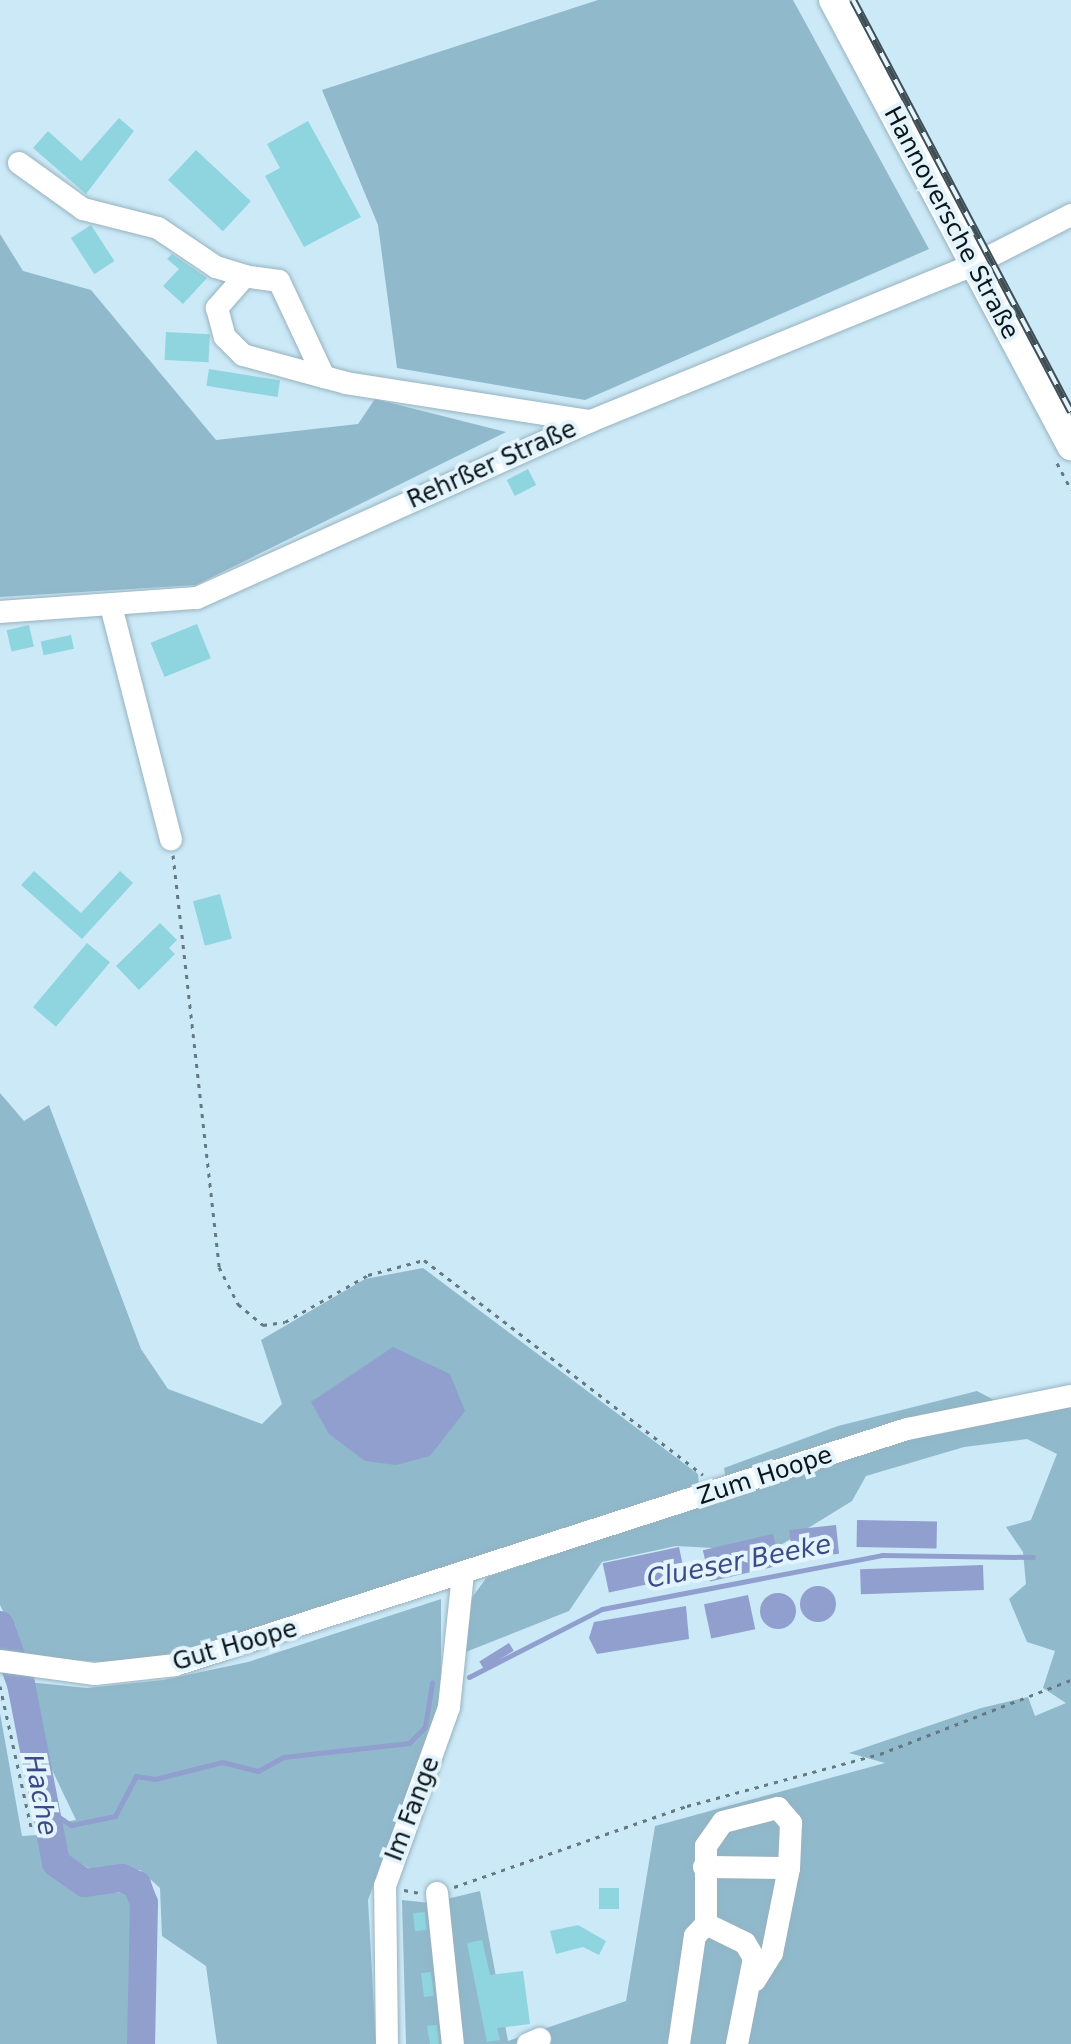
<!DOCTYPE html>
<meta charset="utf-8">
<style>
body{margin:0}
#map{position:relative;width:1071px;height:2044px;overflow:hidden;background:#cce9f7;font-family:"DejaVu Sans",sans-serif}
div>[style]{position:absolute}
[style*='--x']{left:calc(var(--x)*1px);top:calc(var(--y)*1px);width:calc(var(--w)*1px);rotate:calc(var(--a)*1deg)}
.green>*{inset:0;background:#90b9cc}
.water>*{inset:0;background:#909fce;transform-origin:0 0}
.round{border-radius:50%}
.stream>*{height:5px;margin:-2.5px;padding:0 2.5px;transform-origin:2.5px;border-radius:2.5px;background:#909fce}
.river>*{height:28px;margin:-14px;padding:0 14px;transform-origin:14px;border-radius:14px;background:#909fce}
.building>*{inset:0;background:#8fd5df;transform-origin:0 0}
.path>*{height:3px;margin-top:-1.5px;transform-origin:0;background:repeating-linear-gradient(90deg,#667983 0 4px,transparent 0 10px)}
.roads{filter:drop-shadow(0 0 2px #96b2bf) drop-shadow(0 0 2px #96b2bf)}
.minor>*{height:22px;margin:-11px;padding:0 11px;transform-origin:11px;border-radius:11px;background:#fff}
.major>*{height:28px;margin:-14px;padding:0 14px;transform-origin:14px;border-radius:14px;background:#fff}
.rail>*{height:8px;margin-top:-4px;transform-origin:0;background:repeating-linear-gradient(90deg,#e3f4fd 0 15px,#3f4e55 0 30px);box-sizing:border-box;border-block:2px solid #3f4e55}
span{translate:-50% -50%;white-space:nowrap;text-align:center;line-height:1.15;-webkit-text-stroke:8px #e3f4fd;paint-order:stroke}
.street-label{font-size:24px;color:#0b151a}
.water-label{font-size:26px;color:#3c4b87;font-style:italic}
</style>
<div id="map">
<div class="green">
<i style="clip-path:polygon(598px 0,793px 0,929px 249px,585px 400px,397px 368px,378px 225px,322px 90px)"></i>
<i style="clip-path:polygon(0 234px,23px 271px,91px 290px,216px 440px,358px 424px,375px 399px,506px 432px,196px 585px,0 597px)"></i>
<i style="clip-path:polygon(0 1093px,24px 1121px,49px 1105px,141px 1349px,168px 1389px,262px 1424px,282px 1404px,261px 1340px,365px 1279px,423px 1268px,698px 1474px,699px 1487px,244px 1640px,137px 1664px,26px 1657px,0 1605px)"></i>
<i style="clip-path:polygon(977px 1391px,994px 1400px,726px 1480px,724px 1468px,838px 1426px)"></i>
<i style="clip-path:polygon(1071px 1402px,1071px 2044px,406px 2044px,402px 1900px,430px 1903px,480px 1891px,508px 2041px,626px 2001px,655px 1826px,885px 1763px,849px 1753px,981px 1708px,1028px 1697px,1035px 1716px,1066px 1703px,1043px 1688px,1055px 1651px,1027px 1642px,1009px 1599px,1026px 1584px,1023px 1552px,1006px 1527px,1031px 1520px,1057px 1454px,1027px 1439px,964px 1447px,866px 1476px,852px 1501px,771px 1551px,676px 1546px,602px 1562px,569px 1611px,463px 1653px,471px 1599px,487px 1577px,909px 1434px)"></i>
<i style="clip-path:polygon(441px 1599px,441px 1706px,368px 1900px,376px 2044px,217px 2044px,206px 1966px,162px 1936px,160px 1888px,140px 1870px,95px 1872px,65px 1854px,54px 1824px,76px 1820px,34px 1732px,28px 1682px,87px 1688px,163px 1680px,248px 1662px)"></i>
<i style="clip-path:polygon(0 1713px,22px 1836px,38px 1835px,49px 1866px,83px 1890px,134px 1894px,131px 2044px,0 2044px)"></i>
</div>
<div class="water">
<i style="clip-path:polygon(393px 1347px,450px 1374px,465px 1411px,430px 1456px,396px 1465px,365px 1461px,329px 1434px,311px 1402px)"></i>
<i style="left:857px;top:1520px;width:80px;height:27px;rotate:1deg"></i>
<i style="left:836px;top:1525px;width:29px;height:47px;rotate:84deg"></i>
<i style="left:773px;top:1534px;width:32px;height:72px;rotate:77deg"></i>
<i style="left:679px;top:1547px;width:30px;height:78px;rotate:78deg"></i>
<i style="left:983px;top:1565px;width:25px;height:123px;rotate:88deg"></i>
<i class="round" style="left:800px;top:1586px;width:36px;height:36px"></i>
<i class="round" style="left:760px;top:1593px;width:36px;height:36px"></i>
<i style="left:748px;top:1595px;width:35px;height:45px;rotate:78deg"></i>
<i style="clip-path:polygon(686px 1606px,689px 1639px,597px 1654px,589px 1638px,594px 1622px)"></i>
<i style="left:509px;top:1643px;width:9px;height:35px;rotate:58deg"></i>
</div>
<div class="stream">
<i style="--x:469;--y:1677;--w:149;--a:-27.1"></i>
<i style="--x:602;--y:1609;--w:285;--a:-10.9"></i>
<i style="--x:882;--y:1555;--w:151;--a:0.8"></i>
<i style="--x:41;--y:1805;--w:36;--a:34"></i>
<i style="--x:71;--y:1825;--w:45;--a:-11.6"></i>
<i style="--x:115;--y:1816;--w:45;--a:-62.3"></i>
<i style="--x:136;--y:1776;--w:19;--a:9"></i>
<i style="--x:155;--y:1779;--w:69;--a:-14.2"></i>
<i style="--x:222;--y:1762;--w:37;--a:14"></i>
<i style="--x:258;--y:1771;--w:29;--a:-29"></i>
<i style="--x:283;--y:1757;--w:127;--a:-6.3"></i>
<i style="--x:409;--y:1743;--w:23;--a:-45"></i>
<i style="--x:425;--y:1727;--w:45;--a:-81"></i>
</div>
<div class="river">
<i style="--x:0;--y:1625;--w:63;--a:70.4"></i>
<i style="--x:21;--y:1684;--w:182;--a:78.9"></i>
<i style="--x:56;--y:1863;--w:35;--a:35"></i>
<i style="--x:85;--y:1883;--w:37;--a:-8"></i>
<i style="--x:122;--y:1878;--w:17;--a:25"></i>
<i style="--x:137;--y:1885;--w:19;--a:69"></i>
<i style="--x:144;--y:1903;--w:141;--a:91.2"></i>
</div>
<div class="building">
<i style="clip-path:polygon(119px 118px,134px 131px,86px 194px,33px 148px,48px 131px,81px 161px)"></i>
<i style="clip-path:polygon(308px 121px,361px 217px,304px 247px,265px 176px,280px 168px,267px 144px)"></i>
<i style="left:196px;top:150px;width:75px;height:41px;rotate:43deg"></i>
<i style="left:91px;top:225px;width:43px;height:24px;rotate:57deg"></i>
<i style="clip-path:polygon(172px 254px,207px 278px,183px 304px,163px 286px,179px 269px,167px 259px)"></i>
<i style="left:166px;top:332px;width:44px;height:28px;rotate:3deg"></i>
<i style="left:209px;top:369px;width:72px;height:17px;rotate:9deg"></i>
<i style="left:528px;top:469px;width:18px;height:24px;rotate:63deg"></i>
<i style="left:197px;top:624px;width:37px;height:50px;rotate:68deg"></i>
<i style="left:29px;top:625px;width:22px;height:23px;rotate:77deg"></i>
<i style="left:71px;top:635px;width:14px;height:31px;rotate:78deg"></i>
<i style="clip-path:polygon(34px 871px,81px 913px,120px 871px,133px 883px,82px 939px,21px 885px)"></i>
<i style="left:220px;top:894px;width:46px;height:28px;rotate:75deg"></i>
<i style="clip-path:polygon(160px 923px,177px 940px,169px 948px,175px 954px,139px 990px,116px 966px)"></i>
<i style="left:87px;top:943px;width:30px;height:84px;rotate:40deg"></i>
<i style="left:599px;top:1888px;width:20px;height:21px"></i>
<i style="left:425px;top:1912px;width:18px;height:12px;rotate:84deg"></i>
<i style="clip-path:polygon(578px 1925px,606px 1941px,599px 1955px,583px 1947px,556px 1954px,550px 1931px)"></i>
<i style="clip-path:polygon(482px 1940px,490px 1975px,523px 1971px,530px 2024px,497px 2028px,500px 2040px,487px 2042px,467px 1943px)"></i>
<i style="left:431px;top:1972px;width:24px;height:10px;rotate:83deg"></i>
<i style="clip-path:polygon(437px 2025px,439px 2044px,430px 2044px,427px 2026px)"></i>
</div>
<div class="path">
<i style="--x:1057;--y:463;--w:30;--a:62"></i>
<i style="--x:173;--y:855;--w:415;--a:83.6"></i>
<i style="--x:219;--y:1267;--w:42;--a:62.8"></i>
<i style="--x:238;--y:1304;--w:33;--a:40"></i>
<i style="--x:263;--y:1325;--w:22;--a:-8"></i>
<i style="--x:285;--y:1322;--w:95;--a:-29.5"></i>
<i style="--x:368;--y:1275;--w:58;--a:-15"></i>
<i style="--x:424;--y:1260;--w:352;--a:37.6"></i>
<i style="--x:0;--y:1686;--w:148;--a:77.6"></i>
<i style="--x:454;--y:1887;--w:247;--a:-19.2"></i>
<i style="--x:687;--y:1806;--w:200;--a:-15.1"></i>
<i style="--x:880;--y:1754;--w:205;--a:-21.2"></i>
<i style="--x:404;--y:1890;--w:16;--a:11"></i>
</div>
<div class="roads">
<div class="minor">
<i style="--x:19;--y:163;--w:79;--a:35.7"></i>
<i style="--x:83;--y:209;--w:77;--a:14.2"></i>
<i style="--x:158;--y:228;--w:70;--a:33.9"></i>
<i style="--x:216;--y:267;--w:30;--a:17"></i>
<i style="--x:324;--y:377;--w:106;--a:-115.1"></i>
<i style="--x:279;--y:281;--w:34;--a:-172"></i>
<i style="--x:245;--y:276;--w:43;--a:131.2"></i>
<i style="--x:217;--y:308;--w:30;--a:75"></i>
<i style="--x:225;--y:337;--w:25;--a:45"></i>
<i style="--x:243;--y:355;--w:84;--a:15.2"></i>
<i style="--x:324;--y:377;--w:23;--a:15"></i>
<i style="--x:346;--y:383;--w:247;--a:8.9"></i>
<i style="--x:111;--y:606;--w:241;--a:75.6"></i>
<i style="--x:0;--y:612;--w:197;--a:-4.1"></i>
<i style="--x:197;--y:598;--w:432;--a:-24.2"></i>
<i style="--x:591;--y:421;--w:413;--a:-22.2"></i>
<i style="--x:973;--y:265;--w:110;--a:-27"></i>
<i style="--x:0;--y:1661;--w:96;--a:7.8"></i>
<i style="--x:95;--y:1674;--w:81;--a:-6.4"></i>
<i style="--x:175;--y:1665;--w:769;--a:-17.87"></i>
<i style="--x:907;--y:1429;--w:167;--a:-11.4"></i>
<i style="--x:704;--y:1867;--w:85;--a:0.7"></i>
<i style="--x:437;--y:1893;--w:152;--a:84"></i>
<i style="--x:387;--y:2044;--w:158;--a:-90.7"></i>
<i style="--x:385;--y:1886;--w:190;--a:-70.3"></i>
<i style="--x:449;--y:1707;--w:134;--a:-84"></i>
<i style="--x:528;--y:2044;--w:13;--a:-23"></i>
<i style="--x:679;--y:2044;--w:109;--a:-81.6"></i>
<i style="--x:695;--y:1936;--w:16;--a:-47"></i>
<i style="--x:737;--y:2044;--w:88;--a:-78.8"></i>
<i style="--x:754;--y:1958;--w:17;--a:-121"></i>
<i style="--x:745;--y:1943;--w:43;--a:-154"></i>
<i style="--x:706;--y:1924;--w:78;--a:-90"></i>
<i style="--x:706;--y:1846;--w:29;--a:-55"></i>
<i style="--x:723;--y:1822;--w:57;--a:-14.3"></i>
<i style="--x:778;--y:1808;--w:20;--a:49"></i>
<i style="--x:791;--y:1823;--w:45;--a:92.5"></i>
<i style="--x:789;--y:1868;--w:87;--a:101.3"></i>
<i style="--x:772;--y:1953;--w:32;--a:122"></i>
</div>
<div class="major">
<i style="--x:833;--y:0;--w:506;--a:61.91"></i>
</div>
</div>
<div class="rail">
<i style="--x:853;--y:0;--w:466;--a:62.1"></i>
</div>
<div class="street-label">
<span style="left:951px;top:223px;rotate:62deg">Hannoversche Straße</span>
<span style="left:492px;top:465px;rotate:-24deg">Rehrßer Straße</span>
<span style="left:765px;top:1476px;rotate:-18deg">Zum Hoope</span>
<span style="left:235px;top:1646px;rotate:-16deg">Gut Hoope</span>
<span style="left:413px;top:1809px;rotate:-69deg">Im Fange</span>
</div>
<div class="water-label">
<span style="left:739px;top:1562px;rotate:-11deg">Clueser Beeke</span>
<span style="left:40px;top:1795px;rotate:79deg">Hache</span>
</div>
</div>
